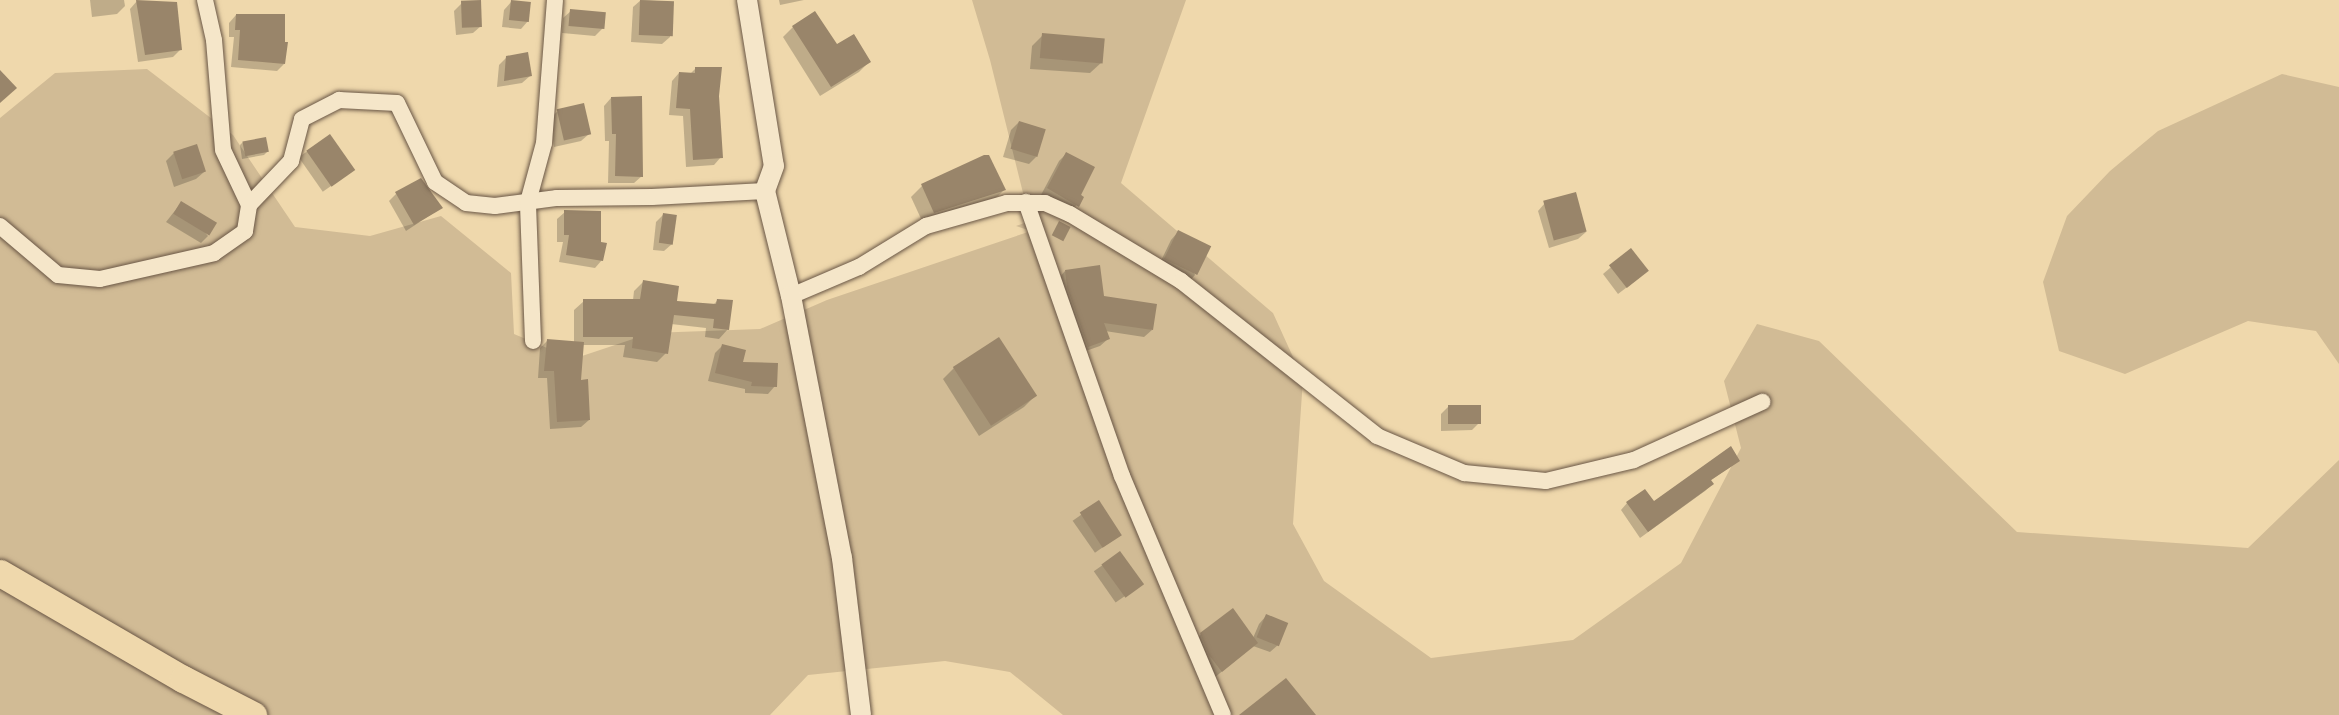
<!DOCTYPE html>
<style>
body{margin:0}
#map{position:relative;width:2339px;height:715px;overflow:hidden;background:#efd8ac;font-family:"Gentium Book Plus",serif}
div>[style]{position:absolute}
[style*='--x']{left:calc(var(--x)*1px);top:calc(var(--y)*1px);width:calc(var(--w)*1px);rotate:calc(var(--a)*1deg)}
.green>*{inset:0;background:#d1bb95}
.shadow>*{inset:0;background:#0003;transform-origin:0 0}
.building>*{inset:0;background:#99856a;transform-origin:0 0}
.roads{filter:drop-shadow(0 0 2px #695645) drop-shadow(0 0 2px #695645)}
.minor>*{height:16px;margin:-8px;padding:0 8px;transform-origin:8px;border-radius:8px;background:#f5e6c9}
.tertiary>*{height:20px;margin:-10px;padding:0 10px;transform-origin:10px;border-radius:10px;background:#f5e6c9}
.trunk>*{height:27px;margin:-13.5px;padding:0 13.5px;transform-origin:13.5px;border-radius:13.5px;background:#efd8ac}
span{translate:-50% -50%;white-space:nowrap;text-align:center;line-height:1.15;-webkit-text-stroke:6px #f5e6c9;paint-order:stroke}
</style>
<div id="map">
<div class="green">
<i style="clip-path:polygon(972px 0,1186px 0,1121px 183px,1273px 313px,1303px 379px,1293px 524px,1324px 581px,1431px 658px,1573px 640px,1681px 563px,1741px 448px,1724px 381px,1757px 324px,1819px 341px,2017px 532px,2248px 548px,2339px 460px,2339px 715px,1063px 715px,1010px 672px,945px 661px,808px 675px,770px 715px,0 715px,0 118px,55px 73px,147px 69px,233px 135px,295px 227px,370px 236px,441px 216px,511px 273px,514px 334px,573px 359px,651px 333px,760px 329px,827px 300px,1031px 231px,1016px 226px,1030px 221px,990px 60px)"></i>
<i style="clip-path:polygon(2282px 74px,2339px 87px,2339px 364px,2316px 331px,2248px 321px,2125px 374px,2059px 351px,2043px 282px,2067px 216px,2110px 171px,2158px 131px)"></i>
</div>
<div class="shadow">
<i style="clip-path:polygon(90px 0,124px 0,125px 6px,117px 14px,92px 17px)"></i>
<i style="clip-path:polygon(641px 0,672px 2px,670px 37px,662px 44px,631px 42px,633px 7px)"></i>
<i style="clip-path:polygon(779px 0,804px 0,780px 5px)"></i>
<i style="clip-path:polygon(137px 1px,181px 49px,173px 57px,138px 62px,130px 9px)"></i>
<i style="clip-path:polygon(511px 2px,528px 21px,521px 29px,502px 27px,504px 10px)"></i>
<i style="clip-path:polygon(462px 3px,481px 26px,473px 33px,456px 35px,454px 11px)"></i>
<i style="clip-path:polygon(571px 11px,603px 28px,595px 36px,562px 33px,563px 18px)"></i>
<i style="clip-path:polygon(236px 15px,284px 64px,277px 71px,231px 67px,234px 37px,229px 37px,229px 23px)"></i>
<i style="clip-path:polygon(793px 27px,837px 46px,869px 62px,859px 72px,820px 96px,783px 37px)"></i>
<i style="clip-path:polygon(1043px 35px,1102px 62px,1090px 73px,1030px 69px,1032px 46px)"></i>
<i style="clip-path:polygon(506px 58px,530px 76px,522px 83px,497px 87px,499px 65px)"></i>
<i style="clip-path:polygon(696px 68px,718px 96px,721px 157px,714px 165px,686px 167px,683px 116px,669px 115px,672px 81px,679px 73px,690px 74px)"></i>
<i style="clip-path:polygon(611px 98px,642px 176px,634px 183px,608px 183px,609px 141px,605px 141px,604px 106px)"></i>
<i style="clip-path:polygon(558px 111px,589px 134px,581px 141px,554px 147px,550px 118px)"></i>
<i style="clip-path:polygon(1019px 122px,1036px 157px,1029px 164px,1003px 157px,1011px 130px)"></i>
<i style="left:329px;top:136px;width:42px;height:37px;rotate:55deg"></i>
<i style="clip-path:polygon(243px 142px,267px 152px,264px 155px,242px 159px,240px 145px)"></i>
<i style="clip-path:polygon(174px 153px,204px 172px,196px 179px,174px 187px,166px 161px)"></i>
<i style="clip-path:polygon(1066px 154px,1082px 197px,1070px 214px,1041px 195px,1059px 161px)"></i>
<i style="clip-path:polygon(922px 186px,1004px 190px,993px 201px,923px 223px,911px 197px)"></i>
<i style="clip-path:polygon(396px 194px,441px 208px,406px 231px,389px 201px)"></i>
<i style="clip-path:polygon(181px 203px,208px 236px,201px 243px,166px 222px)"></i>
<i style="clip-path:polygon(1545px 203px,1586px 232px,1578px 239px,1549px 248px,1538px 211px)"></i>
<i style="clip-path:polygon(565px 212px,599px 243px,602px 260px,595px 268px,559px 262px,563px 242px,557px 242px,557px 219px)"></i>
<i style="clip-path:polygon(664px 214px,672px 244px,664px 251px,653px 250px,656px 222px)"></i>
<i style="clip-path:polygon(1178px 232px,1195px 275px,1188px 283px,1158px 267px,1171px 240px)"></i>
<i style="clip-path:polygon(1631px 250px,1639px 278px,1618px 294px,1603px 274px)"></i>
<i style="clip-path:polygon(1065px 271px,1103px 297px,1152px 330px,1144px 337px,1105px 331px,1108px 339px,1100px 346px,1080px 353px,1058px 279px)"></i>
<i style="clip-path:polygon(644px 281px,675px 302px,713px 305px,718px 300px,728px 329px,719px 339px,705px 337px,706px 328px,671px 324px,666px 353px,657px 362px,623px 357px,625px 345px,582px 345px,579px 381px,589px 420px,581px 427px,550px 429px,547px 378px,538px 378px,540px 348px,547px 341px,574px 343px,574px 310px,584px 301px,633px 300px,634px 291px)"></i>
<i style="clip-path:polygon(723px 345px,741px 363px,775px 386px,768px 394px,745px 393px,745px 389px,708px 381px,715px 353px)"></i>
<i style="clip-path:polygon(954px 368px,1035px 396px,1024px 407px,979px 436px,943px 379px)"></i>
<i style="clip-path:polygon(1448px 407px,1480px 422px,1472px 430px,1441px 431px,1441px 414px)"></i>
<i style="clip-path:polygon(1738px 461px,1710px 481px,1712px 484px,1705px 491px,1640px 538px,1621px 510px,1627px 503px,1654px 503px)"></i>
<i style="left:1098px;top:503px;width:39px;height:31px;rotate:55deg"></i>
<i style="left:1120px;top:553px;width:38px;height:32px;rotate:55deg"></i>
<i style="clip-path:polygon(1266px 616px,1278px 645px,1270px 652px,1253px 646px,1214px 678px,1193px 642px,1201px 634px,1253px 638px,1259px 624px)"></i>
</div>
<div class="building">
<i style="clip-path:polygon(136px 0,177px 2px,182px 50px,145px 55px)"></i>
<i style="left:481px;top:0;width:27px;height:20px;rotate:88deg"></i>
<i style="left:511px;top:0;width:20px;height:20px;rotate:6deg"></i>
<i style="left:640px;top:0;width:34px;height:35px;rotate:2deg"></i>
<i style="left:570px;top:9px;width:36px;height:17px;rotate:5deg"></i>
<i style="clip-path:polygon(815px 11px,837px 44px,854px 34px,871px 62px,831px 87px,792px 26px)"></i>
<i style="clip-path:polygon(236px 14px,285px 14px,285px 42px,288px 42px,285px 64px,238px 60px,240px 30px,235px 30px)"></i>
<i style="left:1042px;top:33px;width:63px;height:25px;rotate:5deg"></i>
<i style="clip-path:polygon(528px 52px,532px 76px,504px 81px,506px 56px)"></i>
<i style="clip-path:polygon(695px 67px,722px 67px,719px 96px,723px 158px,693px 160px,690px 109px,676px 108px,679px 72px,695px 73px)"></i>
<i style="clip-path:polygon(0 70px,17px 88px,0 103px)"></i>
<i style="clip-path:polygon(642px 96px,643px 177px,615px 176px,616px 134px,612px 134px,611px 97px)"></i>
<i style="left:584px;top:103px;width:32px;height:28px;rotate:77deg"></i>
<i style="left:1019px;top:121px;width:28px;height:29px;rotate:17deg"></i>
<i style="left:330px;top:134px;width:44px;height:29px;rotate:55deg"></i>
<i style="left:266px;top:137px;width:15px;height:24px;rotate:79deg"></i>
<i style="left:197px;top:144px;width:29px;height:25px;rotate:72deg"></i>
<i style="clip-path:polygon(1066px 152px,1095px 167px,1081px 195px,1084px 197px,1079px 207px,1047px 188px)"></i>
<i style="clip-path:polygon(984px 155px,989px 155px,1006px 190px,934px 213px,921px 184px)"></i>
<i style="clip-path:polygon(421px 178px,443px 208px,414px 225px,395px 192px)"></i>
<i style="left:1576px;top:192px;width:41px;height:34px;rotate:75deg"></i>
<i style="left:181px;top:201px;width:42px;height:15px;rotate:31deg"></i>
<i style="clip-path:polygon(564px 210px,601px 211px,601px 242px,607px 243px,603px 261px,566px 255px,569px 235px,564px 235px)"></i>
<i style="left:663px;top:213px;width:14px;height:30px;rotate:8deg"></i>
<i style="left:1059px;top:221px;width:13px;height:16px;rotate:27deg"></i>
<i style="left:1178px;top:230px;width:37px;height:32px;rotate:26deg"></i>
<i style="left:1631px;top:248px;width:29px;height:28px;rotate:52deg"></i>
<i style="clip-path:polygon(1100px 265px,1104px 296px,1157px 304px,1153px 330px,1104px 323px,1110px 339px,1088px 347px,1067px 287px,1065px 270px)"></i>
<i style="clip-path:polygon(643px 280px,679px 286px,677px 301px,716px 304px,717px 299px,733px 300px,729px 330px,713px 328px,714px 319px,674px 315px,668px 354px,632px 348px,633px 337px,583px 337px,583px 299px,640px 299px)"></i>
<i style="left:999px;top:337px;width:70px;height:55px;rotate:57deg"></i>
<i style="clip-path:polygon(547px 339px,584px 342px,581px 380px,588px 379px,590px 420px,557px 422px,554px 371px,544px 371px)"></i>
<i style="clip-path:polygon(722px 344px,746px 350px,743px 362px,778px 363px,777px 387px,751px 386px,752px 382px,715px 373px)"></i>
<i style="left:1448px;top:405px;width:33px;height:19px"></i>
<i style="clip-path:polygon(1731px 446px,1740px 461px,1711px 480px,1714px 484px,1648px 532px,1626px 502px,1645px 489px,1654px 501px)"></i>
<i style="left:1099px;top:500px;width:42px;height:23px;rotate:57deg"></i>
<i style="left:1120px;top:551px;width:41px;height:23px;rotate:54deg"></i>
<i style="clip-path:polygon(1233px 608px,1258px 643px,1222px 672px,1209px 655px,1200px 633px)"></i>
<i style="left:1266px;top:614px;width:24px;height:25px;rotate:22deg"></i>
<i style="clip-path:polygon(1286px 678px,1316px 715px,1239px 715px)"></i>
</div>
<div class="roads">
<div class="minor">
<i style="--x:205;--y:0;--w:41;--a:77.3"></i>
<i style="--x:214;--y:40;--w:110;--a:85.3"></i>
<i style="--x:223;--y:150;--w:61;--a:64.7"></i>
<i style="--x:1026;--y:202;--w:290;--a:70.7"></i>
<i style="--x:1122;--y:476;--w:259;--a:67.1"></i>
<i style="--x:0;--y:226;--w:76;--a:40.2"></i>
<i style="--x:58;--y:275;--w:42;--a:5.4"></i>
<i style="--x:100;--y:279;--w:117;--a:-12.8"></i>
<i style="--x:214;--y:253;--w:38;--a:-35"></i>
<i style="--x:245;--y:231;--w:26;--a:-81"></i>
<i style="--x:249;--y:205;--w:61;--a:-46.3"></i>
<i style="--x:291;--y:161;--w:43;--a:-75.3"></i>
<i style="--x:302;--y:119;--w:42;--a:-27.2"></i>
<i style="--x:339;--y:100;--w:58;--a:3"></i>
<i style="--x:397;--y:103;--w:88;--a:64.3"></i>
<i style="--x:435;--y:182;--w:37;--a:34"></i>
<i style="--x:466;--y:203;--w:29;--a:6"></i>
<i style="--x:495;--y:206;--w:63;--a:-7.4"></i>
<i style="--x:557;--y:198;--w:95;--a:-0.6"></i>
<i style="--x:652;--y:197;--w:113;--a:-3"></i>
<i style="--x:791;--y:296;--w:74;--a:-23.1"></i>
<i style="--x:859;--y:267;--w:79;--a:-31.5"></i>
<i style="--x:926;--y:226;--w:84;--a:-15.9"></i>
<i style="--x:1007;--y:203;--w:38;--a:0"></i>
<i style="--x:1045;--y:203;--w:27;--a:24"></i>
<i style="--x:1070;--y:214;--w:130;--a:31.1"></i>
<i style="--x:1181;--y:281;--w:250;--a:38.3"></i>
<i style="--x:1377;--y:436;--w:95;--a:23"></i>
<i style="--x:1464;--y:473;--w:82;--a:5.6"></i>
<i style="--x:1546;--y:481;--w:90;--a:-13.4"></i>
<i style="--x:1634;--y:460;--w:141;--a:-24.4"></i>
<i style="--x:533;--y:341;--w:139;--a:-92.1"></i>
<i style="--x:528;--y:202;--w:61;--a:-74.8"></i>
<i style="--x:544;--y:143;--w:143;--a:-85.6"></i>
</div>
<div class="tertiary">
<i style="--x:747;--y:0;--w:168;--a:80.8"></i>
<i style="--x:774;--y:166;--w:27;--a:110"></i>
<i style="--x:765;--y:191;--w:108;--a:76.1"></i>
<i style="--x:791;--y:296;--w:267;--a:79"></i>
<i style="--x:842;--y:558;--w:158;--a:83.1"></i>
</div>
<div class="trunk">
<i style="--x:0;--y:573;--w:211;--a:30.1"></i>
<i style="--x:183;--y:679;--w:79;--a:27.2"></i>
</div>
</div>
</div>
